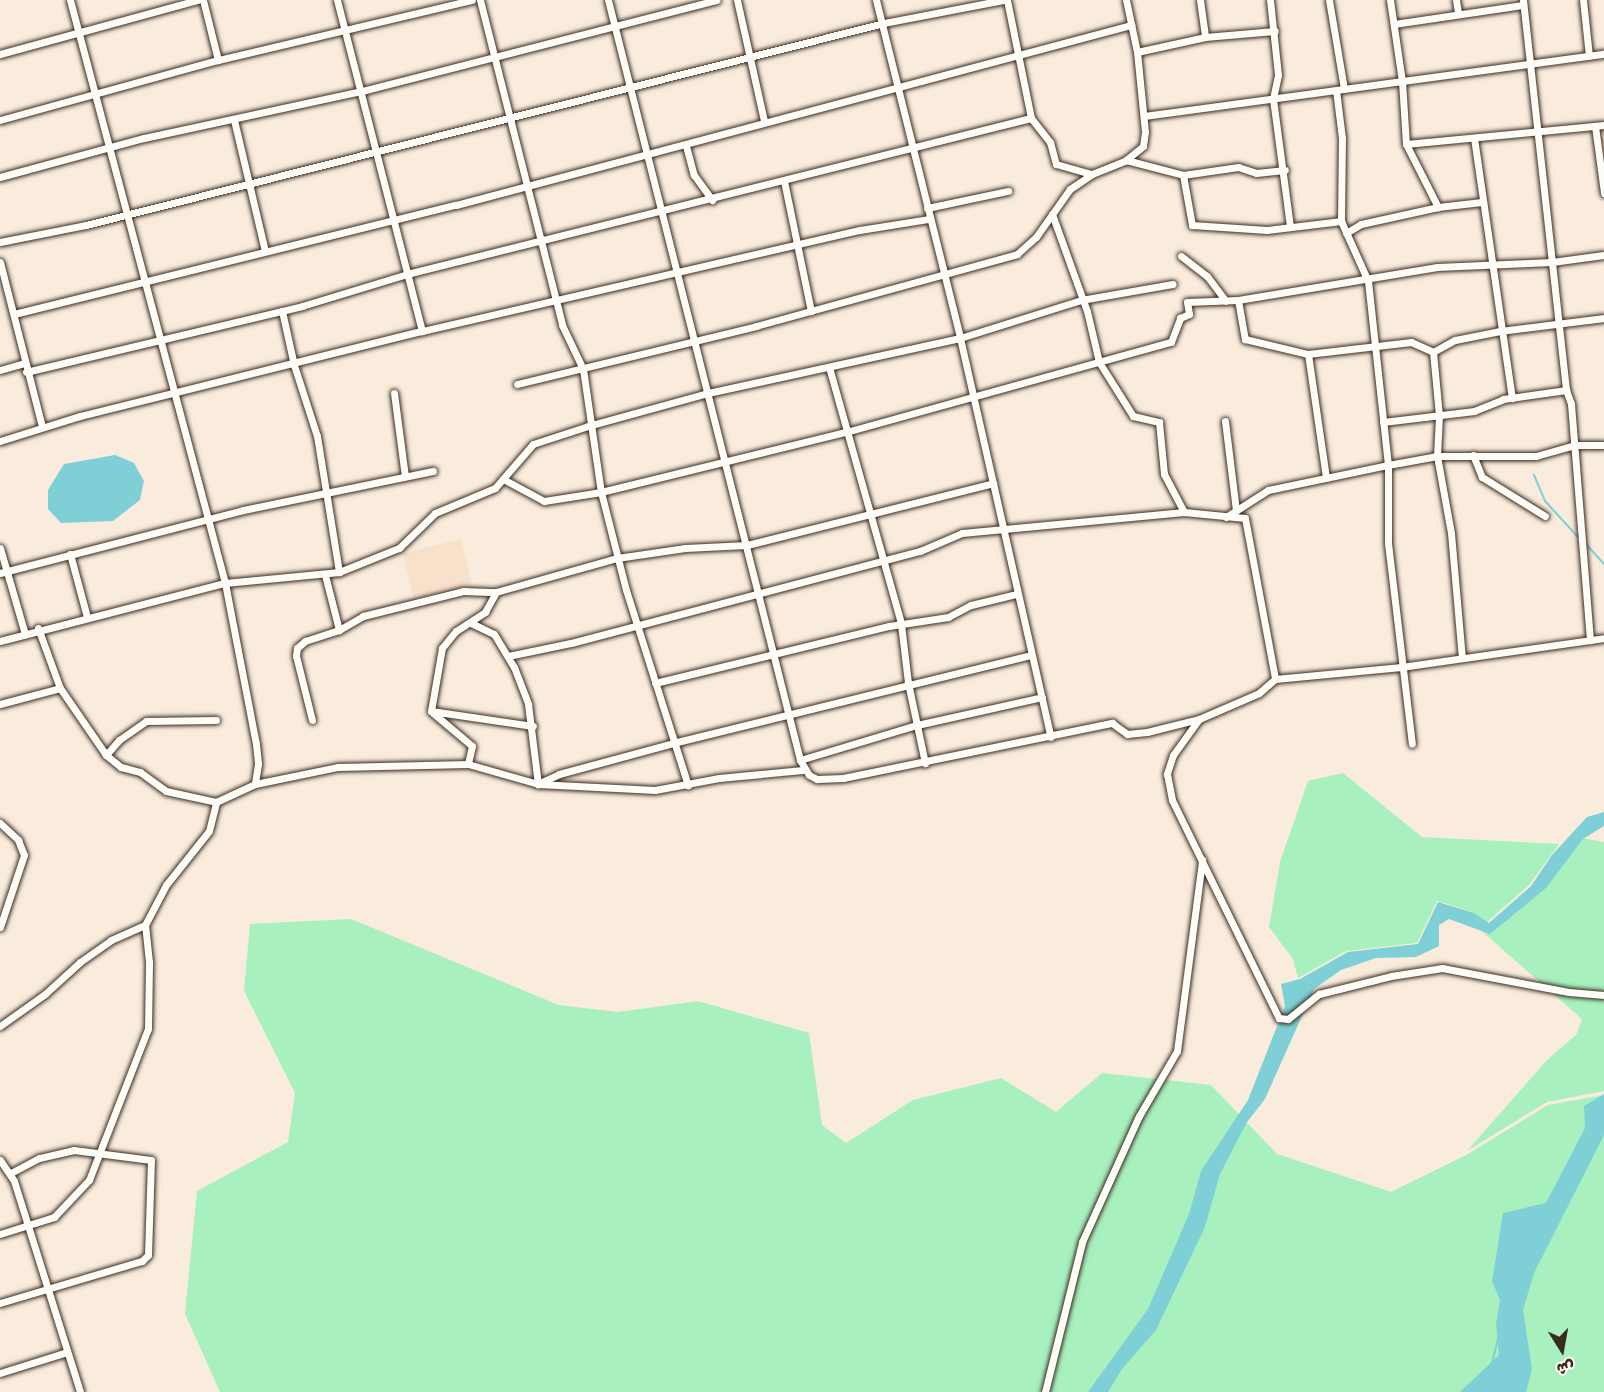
<!DOCTYPE html>
<meta charset="utf-8">
<style>
body{margin:0}
#map{position:relative;width:1604px;height:1392px;overflow:hidden;background:#f9ecdd;font-family:Sriracha,"Playpen Sans Arabic",sans-serif}
div>[style]{position:absolute}
[style*='--x']{left:calc(var(--x)*1px);top:calc(var(--y)*1px);width:calc(var(--w)*1px);rotate:calc(var(--a)*1deg)}
.built>*{inset:0;background:#f7e1cb;transform-origin:0 0}
.green>*{inset:0;background:#a8f1bf}
.water>*{inset:0;background:#7fd0d6}
.stream>*{height:2px;margin:-1px;padding:0 1px;transform-origin:1px;border-radius:1px;background:#7fd0d6}
.roads{filter:drop-shadow(0 0 2px #3b2a1e) drop-shadow(0 0 2px #3b2a1e)}
.minor>*{height:7px;margin:-3.5px;padding:0 3.5px;transform-origin:3.5px;border-radius:3.5px;background:#fdfcf7}
span{translate:-50% -50%;white-space:nowrap;text-align:center;line-height:1.15;-webkit-text-stroke:5px #fdfcf7;paint-order:stroke}
.north{position:absolute;left:1532px;top:1320px;width:60px;height:60px;-webkit-text-stroke:4px #fdfcf7;paint-order:stroke;rotate:169deg;font-size:16px;font-weight:700;line-height:24px;text-align:center;color:#3b2a1e}
.north::after{content:'';display:block;margin:auto;width:21px;height:27px;background:#3b2a1e;clip-path:polygon(50% 0,100% 100%,50% 72%,0 100%)}
</style>
<div id="map">
<div class="built">
<i style="left:461px;top:539px;width:46px;height:60px;rotate:76deg"></i>
</div>
<div class="green">
<i style="clip-path:polygon(1343px 773px,1422px 837px,1559px 844px,1529px 885px,1487px 922px,1472px 912px,1437px 901px,1417px 943px,1346px 951px,1298px 978px,1293px 959px,1269px 927px,1280px 862px,1308px 781px)"></i>
<i style="clip-path:polygon(1583px 838px,1604px 842px,1604px 1091px,1547px 1102px,1467px 1151px,1547px 1060px,1577px 1034px,1582px 1019px,1477px 927px,1490px 932px)"></i>
<i style="clip-path:polygon(351px 919px,559px 1005px,618px 1012px,698px 1001px,809px 1033px,822px 1125px,846px 1143px,913px 1100px,1001px 1078px,1056px 1112px,1102px 1073px,1211px 1085px,1277px 1154px,1391px 1192px,1468px 1154px,1548px 1105px,1604px 1095px,1604px 1392px,220px 1392px,185px 1314px,197px 1191px,288px 1142px,295px 1093px,244px 991px,250px 924px)"></i>
</div>
<div class="water">
<i style="clip-path:polygon(115px 455px,134px 463px,144px 481px,140px 500px,113px 521px,61px 523px,48px 509px,48px 490px,64px 464px)"></i>
<i style="clip-path:polygon(1604px 812px,1604px 826px,1583px 839px,1546px 888px,1490px 934px,1449px 919px,1439px 925px,1439px 946px,1416px 957px,1376px 958px,1341px 970px,1314px 989px,1265px 1099px,1247px 1122px,1220px 1174px,1205px 1227px,1156px 1330px,1122px 1369px,1108px 1392px,1088px 1392px,1148px 1309px,1189px 1214px,1201px 1171px,1248px 1100px,1285px 1006px,1281px 984px,1300px 979px,1348px 952px,1418px 944px,1438px 902px,1474px 913px,1489px 923px,1531px 886px,1552px 855px,1587px 817px)"></i>
<i style="clip-path:polygon(1604px 1094px,1604px 1135px,1534px 1273px,1523px 1310px,1532px 1369px,1526px 1392px,1460px 1392px,1499px 1355px,1496px 1324px,1500px 1300px,1492px 1281px,1503px 1213px,1546px 1203px,1585px 1128px,1584px 1106px)"></i>
</div>
<div class="stream">
<i style="--x:1534;--y:475;--w:28;--a:67"></i>
<i style="--x:1545;--y:501;--w:49;--a:47.5"></i>
<i style="--x:1585;--y:543;--w:28;--a:48"></i>
<i style="--x:1492;--y:1363;--w:25;--a:-76"></i>
</div>
<div class="roads">
<div class="minor">
<i style="--x:70;--y:0;--w:603;--a:75.11"></i>
<i style="--x:225;--y:583;--w:164;--a:79.1"></i>
<i style="--x:256;--y:744;--w:20;--a:84"></i>
<i style="--x:258;--y:764;--w:20;--a:99"></i>
<i style="--x:203;--y:0;--w:62;--a:76"></i>
<i style="--x:337;--y:0;--w:342;--a:75.6"></i>
<i style="--x:480;--y:0;--w:335;--a:75.8"></i>
<i style="--x:562;--y:325;--w:49;--a:64.5"></i>
<i style="--x:583;--y:369;--w:124;--a:81.7"></i>
<i style="--x:601;--y:492;--w:101;--a:75.7"></i>
<i style="--x:626;--y:590;--w:205;--a:72.4"></i>
<i style="--x:608;--y:0;--w:784;--a:75.82"></i>
<i style="--x:800;--y:760;--w:17;--a:59"></i>
<i style="--x:809;--y:775;--w:9;--a:27"></i>
<i style="--x:817;--y:779;--w:26;--a:-2"></i>
<i style="--x:843;--y:778;--w:275;--a:-11.6"></i>
<i style="--x:1112;--y:723;--w:19;--a:36"></i>
<i style="--x:1127;--y:734;--w:20;--a:-6"></i>
<i style="--x:1147;--y:732;--w:54;--a:-14"></i>
<i style="--x:1199;--y:719;--w:65;--a:-23.4"></i>
<i style="--x:1259;--y:693;--w:21;--a:-41"></i>
<i style="--x:1275;--y:679;--w:127;--a:-5.4"></i>
<i style="--x:1401;--y:667;--w:205;--a:-8.1"></i>
<i style="--x:737;--y:0;--w:124;--a:77.4"></i>
<i style="--x:876;--y:0;--w:348;--a:76"></i>
<i style="--x:960;--y:338;--w:409;--a:77.2"></i>
<i style="--x:1007;--y:0;--w:120;--a:78.5"></i>
<i style="--x:1031;--y:118;--w:31;--a:52"></i>
<i style="--x:1050;--y:142;--w:23;--a:75"></i>
<i style="--x:1056;--y:164;--w:37;--a:16"></i>
<i style="--x:1200;--y:0;--w:37;--a:82"></i>
<i style="--x:1270;--y:0;--w:75;--a:83.9"></i>
<i style="--x:1278;--y:75;--w:25;--a:102"></i>
<i style="--x:1273;--y:99;--w:129;--a:82.4"></i>
<i style="--x:1329;--y:0;--w:90;--a:80.4"></i>
<i style="--x:1390;--y:0;--w:82;--a:81.6"></i>
<i style="--x:1402;--y:81;--w:63;--a:86.4"></i>
<i style="--x:1406;--y:144;--w:71;--a:63.1"></i>
<i style="--x:1456;--y:0;--w:12;--a:81"></i>
<i style="--x:1523;--y:0;--w:392;--a:83.7"></i>
<i style="--x:1566;--y:390;--w:15;--a:70"></i>
<i style="--x:1571;--y:404;--w:237;--a:85.4"></i>
<i style="--x:1583;--y:0;--w:56;--a:83.9"></i>
<i style="--x:1394;--y:24;--w:130;--a:-8.4"></i>
<i style="--x:1137;--y:52;--w:70;--a:-12.4"></i>
<i style="--x:1205;--y:37;--w:70;--a:-4.9"></i>
<i style="--x:0;--y:54;--w:205;--a:-15.3"></i>
<i style="--x:1336;--y:90;--w:48;--a:82.9"></i>
<i style="--x:1342;--y:138;--w:83;--a:90.7"></i>
<i style="--x:1341;--y:221;--w:66;--a:65.8"></i>
<i style="--x:1368;--y:281;--w:185;--a:83.8"></i>
<i style="--x:1388;--y:465;--w:78;--a:90"></i>
<i style="--x:1388;--y:543;--w:202;--a:83.2"></i>
<i style="--x:1144;--y:116;--w:464;--a:-7.7"></i>
<i style="--x:0;--y:120;--w:226;--a:-15.4"></i>
<i style="--x:218;--y:60;--w:261;--a:-13.3"></i>
<i style="--x:234;--y:120;--w:135;--a:76.7"></i>
<i style="--x:1595;--y:126;--w:68;--a:82.3"></i>
<i style="--x:1474;--y:138;--w:263;--a:81.7"></i>
<i style="--x:1406;--y:144;--w:199;--a:-5.5"></i>
<i style="--x:686;--y:146;--w:30;--a:75"></i>
<i style="--x:694;--y:175;--w:31;--a:54"></i>
<i style="--x:1126;--y:160;--w:59;--a:14.7"></i>
<i style="--x:1183;--y:175;--w:51;--a:79.8"></i>
<i style="--x:1192;--y:225;--w:75;--a:3.8"></i>
<i style="--x:1267;--y:230;--w:75;--a:-6.9"></i>
<i style="--x:1183;--y:175;--w:56;--a:-8.3"></i>
<i style="--x:1238;--y:167;--w:19;--a:18"></i>
<i style="--x:1256;--y:173;--w:29;--a:-6"></i>
<i style="--x:0;--y:177;--w:149;--a:-15.2"></i>
<i style="--x:144;--y:138;--w:223;--a:-12.2"></i>
<i style="--x:362;--y:91;--w:366;--a:-14.4"></i>
<i style="--x:784;--y:181;--w:133;--a:78.3"></i>
<i style="--x:927;--y:208;--w:83;--a:-11.9"></i>
<i style="--x:1052;--y:214;--w:103;--a:70.2"></i>
<i style="--x:1087;--y:311;--w:52;--a:76.8"></i>
<i style="--x:1099;--y:362;--w:64;--a:57.8"></i>
<i style="--x:1133;--y:416;--w:27;--a:13"></i>
<i style="--x:1159;--y:422;--w:52;--a:84.5"></i>
<i style="--x:1164;--y:474;--w:43;--a:62.2"></i>
<i style="--x:1346;--y:233;--w:17;--a:-31"></i>
<i style="--x:1361;--y:224;--w:79;--a:-12.4"></i>
<i style="--x:1438;--y:207;--w:44;--a:-6.5"></i>
<i style="--x:0;--y:242;--w:88;--a:-11.2"></i>
<i style="--x:86;--y:225;--w:823;--a:-14.21"></i>
<i style="--x:884;--y:23;--w:122;--a:-10.9"></i>
<i style="--x:1181;--y:256;--w:33;--a:38"></i>
<i style="--x:1207;--y:276;--w:31;--a:53"></i>
<i style="--x:0;--y:262;--w:170;--a:75.7"></i>
<i style="--x:1238;--y:300;--w:40;--a:80"></i>
<i style="--x:1245;--y:339;--w:65;--a:13.4"></i>
<i style="--x:1308;--y:354;--w:104;--a:-6.6"></i>
<i style="--x:1411;--y:342;--w:24;--a:24"></i>
<i style="--x:1433;--y:352;--w:25;--a:-29"></i>
<i style="--x:1455;--y:340;--w:46;--a:-11.3"></i>
<i style="--x:1500;--y:331;--w:105;--a:-7.1"></i>
<i style="--x:282;--y:311;--w:55;--a:77.5"></i>
<i style="--x:294;--y:365;--w:75;--a:72.1"></i>
<i style="--x:317;--y:436;--w:138;--a:80.8"></i>
<i style="--x:14;--y:314;--w:455;--a:-13.9"></i>
<i style="--x:456;--y:205;--w:699;--a:-14.93"></i>
<i style="--x:1433;--y:352;--w:64;--a:84.6"></i>
<i style="--x:1439;--y:416;--w:40;--a:92.9"></i>
<i style="--x:1437;--y:456;--w:78;--a:79.7"></i>
<i style="--x:1451;--y:533;--w:125;--a:85"></i>
<i style="--x:1308;--y:354;--w:125;--a:81.7"></i>
<i style="--x:829;--y:367;--w:267;--a:74.3"></i>
<i style="--x:901;--y:624;--w:59;--a:83.2"></i>
<i style="--x:908;--y:683;--w:82;--a:78"></i>
<i style="--x:0;--y:370;--w:26;--a:-16"></i>
<i style="--x:26;--y:372;--w:284;--a:-13.4"></i>
<i style="--x:302;--y:306;--w:110;--a:-16.9"></i>
<i style="--x:407;--y:274;--w:643;--a:-14.04"></i>
<i style="--x:517;--y:384;--w:246;--a:-13.6"></i>
<i style="--x:756;--y:326;--w:271;--a:-15.4"></i>
<i style="--x:1017;--y:254;--w:25;--a:-42"></i>
<i style="--x:1036;--y:237;--w:59;--a:-54.7"></i>
<i style="--x:1070;--y:189;--w:27;--a:-34"></i>
<i style="--x:1092;--y:174;--w:37;--a:-22"></i>
<i style="--x:1126;--y:160;--w:22;--a:-39"></i>
<i style="--x:1143;--y:146;--w:14;--a:-82"></i>
<i style="--x:1145;--y:132;--w:80;--a:-95.7"></i>
<i style="--x:1137;--y:52;--w:53;--a:-101.9"></i>
<i style="--x:394;--y:393;--w:84;--a:82.5"></i>
<i style="--x:1225;--y:421;--w:90;--a:83"></i>
<i style="--x:1383;--y:422;--w:92;--a:-6.9"></i>
<i style="--x:1474;--y:411;--w:31;--a:-22"></i>
<i style="--x:1503;--y:399;--w:64;--a:-8.1"></i>
<i style="--x:0;--y:441;--w:84;--a:-17.4"></i>
<i style="--x:80;--y:416;--w:352;--a:-14"></i>
<i style="--x:422;--y:331;--w:449;--a:-13"></i>
<i style="--x:860;--y:230;--w:70;--a:-9.1"></i>
<i style="--x:1473;--y:455;--w:24;--a:68"></i>
<i style="--x:1482;--y:477;--w:74;--a:31.8"></i>
<i style="--x:503;--y:479;--w:47;--a:28.2"></i>
<i style="--x:544;--y:501;--w:58;--a:-9"></i>
<i style="--x:601;--y:492;--w:252;--a:-13.8"></i>
<i style="--x:846;--y:432;--w:337;--a:-15.5"></i>
<i style="--x:1171;--y:342;--w:26;--a:-69"></i>
<i style="--x:1180;--y:318;--w:10;--a:-24"></i>
<i style="--x:1189;--y:314;--w:12;--a:-99"></i>
<i style="--x:1187;--y:302;--w:51;--a:-2.2"></i>
<i style="--x:1238;--y:300;--w:202;--a:-9.4"></i>
<i style="--x:1437;--y:267;--w:115;--a:-2.5"></i>
<i style="--x:1552;--y:262;--w:52;--a:-7.7"></i>
<i style="--x:1226;--y:517;--w:50;--a:-32.7"></i>
<i style="--x:1268;--y:490;--w:123;--a:-11.8"></i>
<i style="--x:1388;--y:465;--w:50;--a:-10.4"></i>
<i style="--x:1437;--y:456;--w:99;--a:0"></i>
<i style="--x:1536;--y:456;--w:41;--a:-15.8"></i>
<i style="--x:1575;--y:445;--w:29;--a:0"></i>
<i style="--x:0;--y:548;--w:90;--a:73.8"></i>
<i style="--x:70;--y:554;--w:65;--a:74.9"></i>
<i style="--x:0;--y:573;--w:251;--a:-14.5"></i>
<i style="--x:243;--y:510;--w:194;--a:-11.6"></i>
<i style="--x:325;--y:575;--w:57;--a:75.7"></i>
<i style="--x:471;--y:623;--w:25;--a:26"></i>
<i style="--x:494;--y:634;--w:39;--a:59"></i>
<i style="--x:514;--y:667;--w:40;--a:69"></i>
<i style="--x:528;--y:704;--w:81;--a:82.9"></i>
<i style="--x:38;--y:628;--w:64;--a:69.9"></i>
<i style="--x:60;--y:688;--w:81;--a:55.5"></i>
<i style="--x:106;--y:755;--w:19;--a:39"></i>
<i style="--x:121;--y:767;--w:20;--a:15"></i>
<i style="--x:140;--y:772;--w:32;--a:36"></i>
<i style="--x:166;--y:791;--w:51;--a:12.4"></i>
<i style="--x:216;--y:802;--w:43;--a:-24.8"></i>
<i style="--x:255;--y:784;--w:85;--a:-11.6"></i>
<i style="--x:338;--y:767;--w:130;--a:-1.3"></i>
<i style="--x:468;--y:764;--w:73;--a:15.9"></i>
<i style="--x:538;--y:784;--w:117;--a:2.9"></i>
<i style="--x:655;--y:790;--w:65;--a:-10.6"></i>
<i style="--x:719;--y:778;--w:84;--a:-5.4"></i>
<i style="--x:0;--y:641;--w:232;--a:-14.5"></i>
<i style="--x:225;--y:583;--w:115;--a:-5.5"></i>
<i style="--x:339;--y:572;--w:65;--a:-21.8"></i>
<i style="--x:399;--y:548;--w:50;--a:-44.2"></i>
<i style="--x:435;--y:513;--w:65;--a:-22.6"></i>
<i style="--x:495;--y:488;--w:58;--a:-49.2"></i>
<i style="--x:533;--y:444;--w:58;--a:-18.1"></i>
<i style="--x:588;--y:426;--w:124;--a:-15.4"></i>
<i style="--x:708;--y:393;--w:258;--a:-12.3"></i>
<i style="--x:960;--y:338;--w:127;--a:-17.4"></i>
<i style="--x:1081;--y:300;--w:93;--a:-9.9"></i>
<i style="--x:508;--y:656;--w:64;--a:-11.7"></i>
<i style="--x:571;--y:643;--w:361;--a:-14.8"></i>
<i style="--x:920;--y:551;--w:46;--a:-23.2"></i>
<i style="--x:962;--y:533;--w:223;--a:-5.4"></i>
<i style="--x:1184;--y:512;--w:61;--a:5.6"></i>
<i style="--x:1245;--y:518;--w:164;--a:79.4"></i>
<i style="--x:655;--y:683;--w:241;--a:-13.7"></i>
<i style="--x:889;--y:626;--w:60;--a:-8.7"></i>
<i style="--x:948;--y:617;--w:26;--a:-28"></i>
<i style="--x:971;--y:605;--w:46;--a:-13.7"></i>
<i style="--x:0;--y:704;--w:62;--a:-14.9"></i>
<i style="--x:431;--y:711;--w:64;--a:-80.1"></i>
<i style="--x:442;--y:648;--w:22;--a:-51"></i>
<i style="--x:456;--y:631;--w:35;--a:-33"></i>
<i style="--x:485;--y:612;--w:23;--a:-61"></i>
<i style="--x:496;--y:592;--w:126;--a:-15.7"></i>
<i style="--x:617;--y:558;--w:69;--a:-8.4"></i>
<i style="--x:685;--y:548;--w:62;--a:-2.8"></i>
<i style="--x:747;--y:545;--w:254;--a:-14.1"></i>
<i style="--x:431;--y:711;--w:103;--a:8.4"></i>
<i style="--x:433;--y:713;--w:51;--a:40.2"></i>
<i style="--x:472;--y:746;--w:18;--a:103"></i>
<i style="--x:1199;--y:719;--w:44;--a:125.8"></i>
<i style="--x:1173;--y:755;--w:20;--a:108"></i>
<i style="--x:1167;--y:774;--w:26;--a:79"></i>
<i style="--x:1172;--y:800;--w:243;--a:63.9"></i>
<i style="--x:1279;--y:1018;--w:9;--a:6"></i>
<i style="--x:1288;--y:1019;--w:40;--a:-39"></i>
<i style="--x:1319;--y:994;--w:74;--a:-14"></i>
<i style="--x:1391;--y:976;--w:52;--a:-8.9"></i>
<i style="--x:1442;--y:968;--w:129;--a:10.7"></i>
<i style="--x:1569;--y:992;--w:35;--a:5"></i>
<i style="--x:312;--y:720;--w:66;--a:-104"></i>
<i style="--x:296;--y:656;--w:8;--a:-83"></i>
<i style="--x:297;--y:648;--w:11;--a:-41"></i>
<i style="--x:305;--y:641;--w:36;--a:-18"></i>
<i style="--x:339;--y:630;--w:28;--a:-30"></i>
<i style="--x:363;--y:616;--w:103;--a:-14"></i>
<i style="--x:463;--y:591;--w:33;--a:2"></i>
<i style="--x:106;--y:755;--w:20;--a:-49"></i>
<i style="--x:119;--y:740;--w:33;--a:-35"></i>
<i style="--x:146;--y:721;--w:70;--a:-0.8"></i>
<i style="--x:800;--y:760;--w:122;--a:-16.7"></i>
<i style="--x:917;--y:725;--w:128;--a:-12.6"></i>
<i style="--x:540;--y:783;--w:21;--a:-25"></i>
<i style="--x:559;--y:774;--w:122;--a:-15.2"></i>
<i style="--x:677;--y:742;--w:365;--a:-13.8"></i>
<i style="--x:0;--y:823;--w:25;--a:43"></i>
<i style="--x:18;--y:840;--w:16;--a:68"></i>
<i style="--x:24;--y:855;--w:76;--a:108.4"></i>
<i style="--x:0;--y:1026;--w:55;--a:-35.4"></i>
<i style="--x:45;--y:994;--w:47;--a:-42.4"></i>
<i style="--x:80;--y:962;--w:38;--a:-35"></i>
<i style="--x:111;--y:940;--w:37;--a:-24"></i>
<i style="--x:0;--y:1160;--w:25;--a:56"></i>
<i style="--x:14;--y:1181;--w:221;--a:72.6"></i>
<i style="--x:0;--y:1234;--w:57;--a:-17.5"></i>
<i style="--x:54;--y:1217;--w:51;--a:-46.6"></i>
<i style="--x:89;--y:1180;--w:162;--a:-68.7"></i>
<i style="--x:148;--y:1029;--w:67;--a:-89.1"></i>
<i style="--x:149;--y:962;--w:37;--a:-96"></i>
<i style="--x:145;--y:925;--w:45;--a:-62.3"></i>
<i style="--x:166;--y:885;--w:69;--a:-51.5"></i>
<i style="--x:209;--y:831;--w:30;--a:-76"></i>
<i style="--x:0;--y:1303;--w:148;--a:-16.5"></i>
<i style="--x:142;--y:1261;--w:8;--a:-45"></i>
<i style="--x:148;--y:1255;--w:95;--a:-88.2"></i>
<i style="--x:151;--y:1160;--w:78;--a:-172.6"></i>
<i style="--x:74;--y:1150;--w:36;--a:167"></i>
<i style="--x:39;--y:1158;--w:32;--a:152"></i>
<i style="--x:0;--y:1373;--w:70;--a:-17.4"></i>
<i style="--x:1045;--y:1392;--w:154;--a:-76.1"></i>
<i style="--x:1082;--y:1242;--w:138;--a:-65.7"></i>
<i style="--x:1139;--y:1116;--w:75;--a:-59.7"></i>
<i style="--x:1177;--y:1051;--w:193;--a:-82.5"></i>
</div>
</div>
<div class="north">ش</div>
</div>
